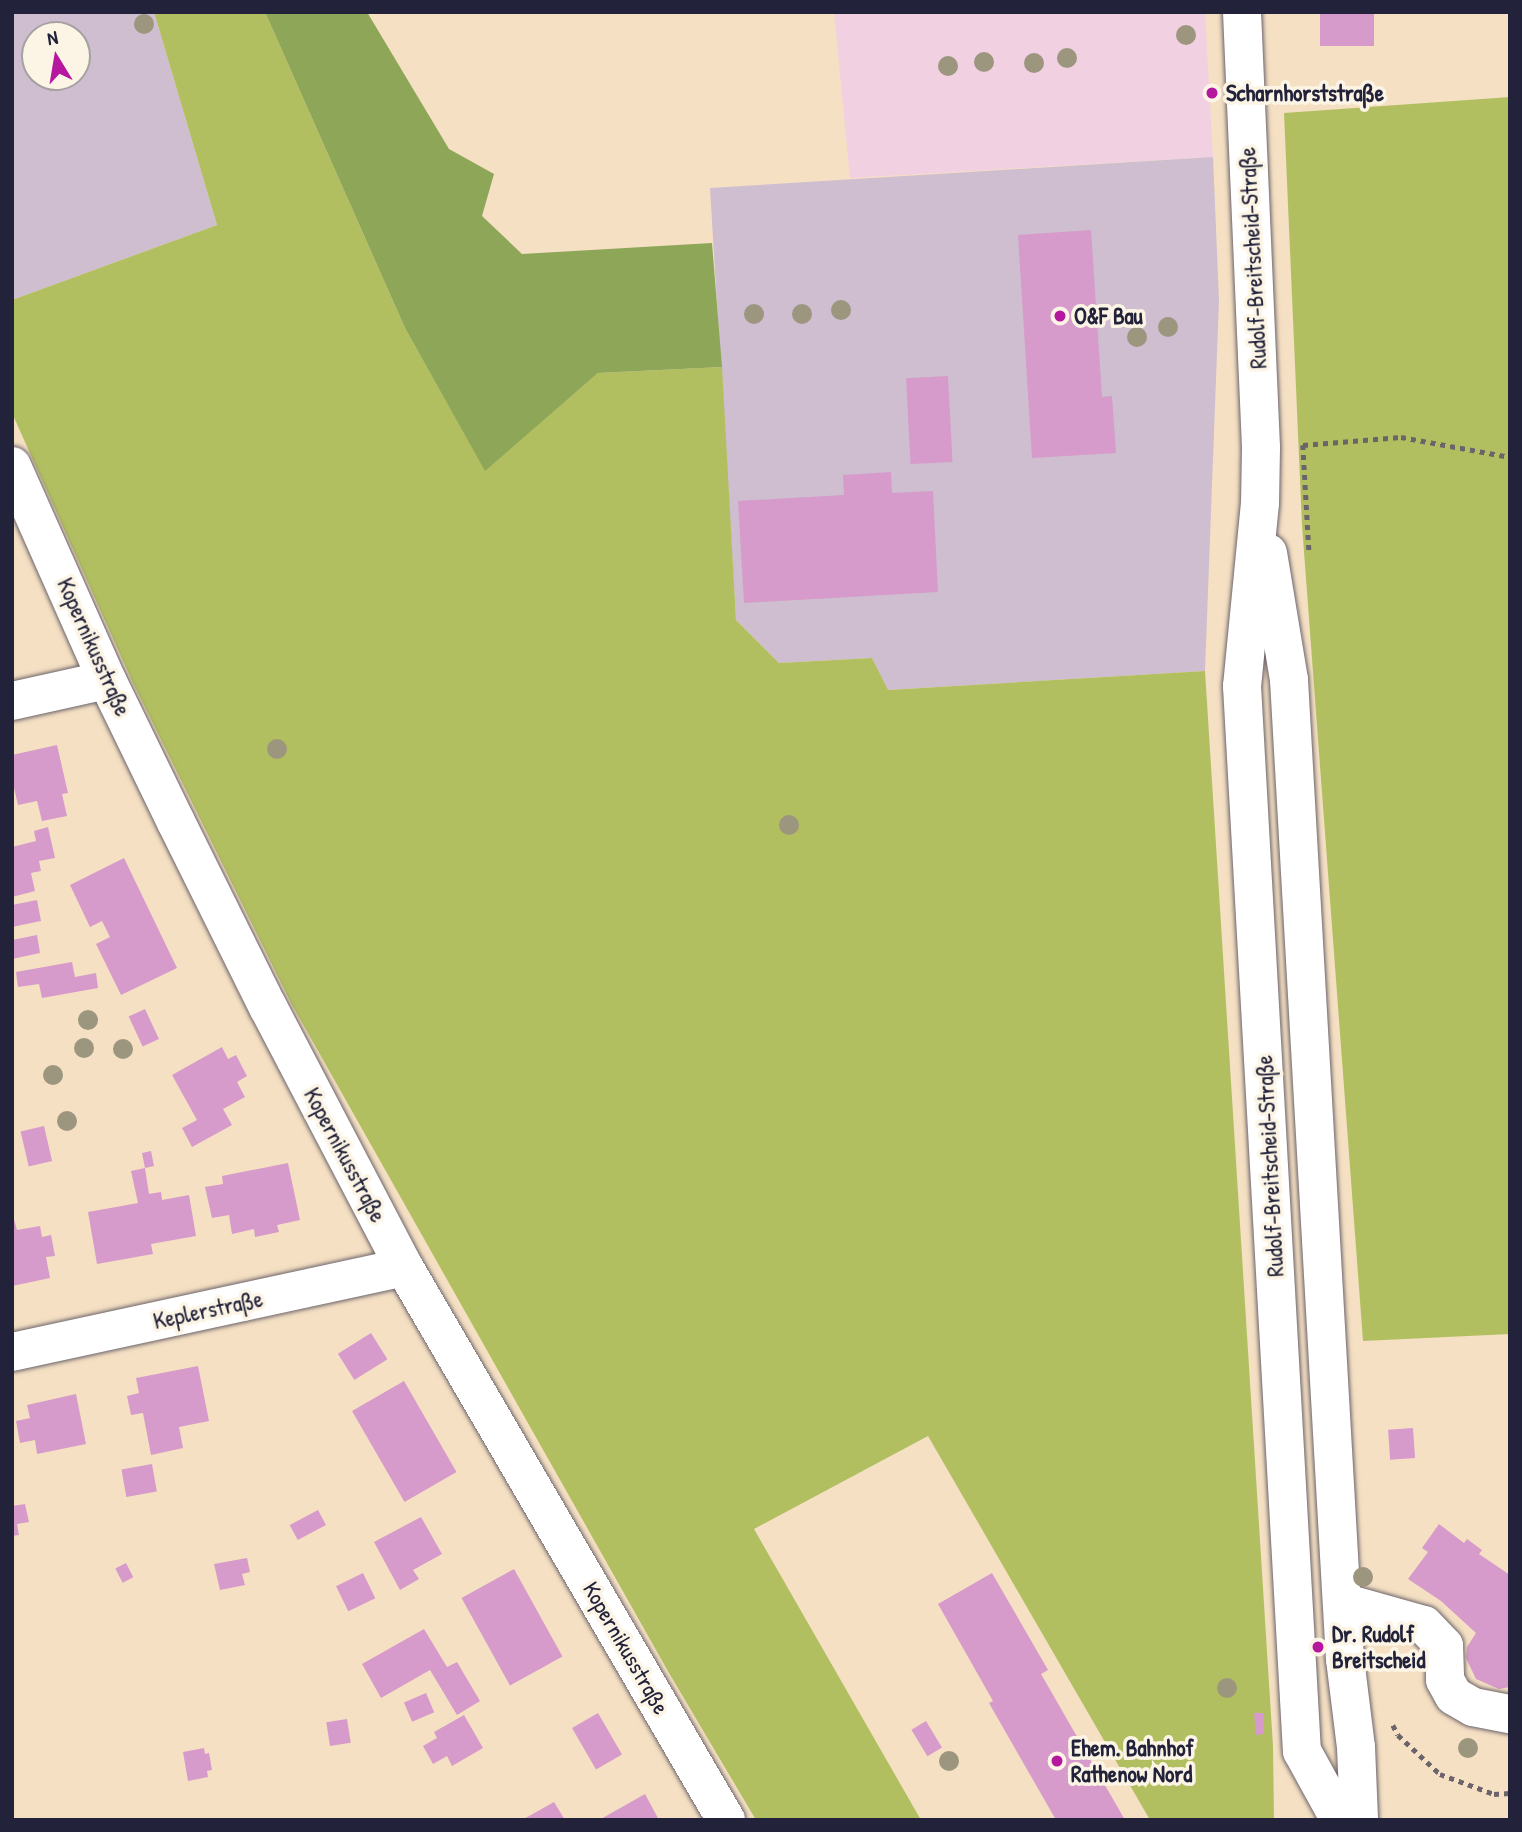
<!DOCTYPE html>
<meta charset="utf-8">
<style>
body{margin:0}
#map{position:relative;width:1522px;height:1832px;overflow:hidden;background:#f5e0c3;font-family:"Patrick Hand",sans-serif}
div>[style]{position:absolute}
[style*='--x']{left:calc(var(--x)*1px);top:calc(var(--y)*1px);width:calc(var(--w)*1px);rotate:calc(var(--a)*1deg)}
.built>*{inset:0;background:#f1d0e2}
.industrial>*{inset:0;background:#cebed0}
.green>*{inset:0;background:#b2bf61}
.forest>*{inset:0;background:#8da657}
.building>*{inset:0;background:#d69bca;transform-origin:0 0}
.path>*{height:4.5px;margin-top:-2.25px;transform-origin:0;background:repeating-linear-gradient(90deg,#6c646b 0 5px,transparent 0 10px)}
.roads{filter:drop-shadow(0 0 2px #6c646b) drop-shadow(0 0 2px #6c646b)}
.minor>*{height:38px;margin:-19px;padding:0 19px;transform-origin:19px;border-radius:19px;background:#fff}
.trees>*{width:20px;height:20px;margin:-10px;border-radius:50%;background:#9c967f}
.dots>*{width:19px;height:19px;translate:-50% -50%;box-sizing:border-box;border:4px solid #fcf5e5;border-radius:50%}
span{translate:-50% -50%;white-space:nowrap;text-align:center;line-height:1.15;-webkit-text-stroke:7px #fcf5e5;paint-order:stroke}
.poi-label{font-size:23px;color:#22223b;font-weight:700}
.left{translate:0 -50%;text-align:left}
.street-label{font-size:23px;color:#22223b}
.frame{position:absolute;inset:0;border:14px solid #22223b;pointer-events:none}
.north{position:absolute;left:21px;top:21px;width:70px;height:70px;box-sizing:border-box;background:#fcf5e5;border:2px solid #a5a1a1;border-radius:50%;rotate:349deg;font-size:19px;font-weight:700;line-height:28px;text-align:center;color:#22223b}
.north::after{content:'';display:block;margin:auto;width:24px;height:32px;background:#b5179e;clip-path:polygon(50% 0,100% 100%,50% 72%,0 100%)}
</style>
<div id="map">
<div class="built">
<i style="clip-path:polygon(834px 12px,1205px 12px,1213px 157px,850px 178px)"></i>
</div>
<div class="industrial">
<i style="clip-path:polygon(evenodd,12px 12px,154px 12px,217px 225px,12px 300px,12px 12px,35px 35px,77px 35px,77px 77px,35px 77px,35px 35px)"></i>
<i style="clip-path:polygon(1213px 157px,1219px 300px,1205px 671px,887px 690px,872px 658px,779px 663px,736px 620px,710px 188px)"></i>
</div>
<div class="green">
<i style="clip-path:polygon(154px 12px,265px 12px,405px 328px,485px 470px,598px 373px,722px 367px,736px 620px,779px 663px,872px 658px,888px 690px,1205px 671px,1273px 1746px,1274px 1820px,1150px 1820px,928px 1436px,754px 1529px,921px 1820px,756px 1820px,669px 1673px,291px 1003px,133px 683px,12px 413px,12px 300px,217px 225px)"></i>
<i style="clip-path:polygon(1510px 97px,1510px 1334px,1363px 1341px,1302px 525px,1284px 113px)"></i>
</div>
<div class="forest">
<i style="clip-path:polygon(265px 12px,367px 12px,449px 149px,494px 174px,482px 216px,522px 254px,712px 243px,722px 367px,598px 373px,485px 471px,405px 328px)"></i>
</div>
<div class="building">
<i style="left:1320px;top:12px;width:54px;height:34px"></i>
<i style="clip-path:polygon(1091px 230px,1102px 397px,1112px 396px,1116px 453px,1032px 458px,1018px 235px)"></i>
<i style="left:948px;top:376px;width:86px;height:42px;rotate:87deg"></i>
<i style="clip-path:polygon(891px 472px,892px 493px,933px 491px,938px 592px,744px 603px,738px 501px,844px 495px,843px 475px)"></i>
<i style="clip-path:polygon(57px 745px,68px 793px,62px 794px,67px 816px,42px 821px,37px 801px,18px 805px,12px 779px,12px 755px)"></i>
<i style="clip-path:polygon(48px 827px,55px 858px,39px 861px,41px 871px,31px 873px,35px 891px,12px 897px,12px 847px,36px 841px,34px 831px)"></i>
<i style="clip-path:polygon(124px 858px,177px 968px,121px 995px,96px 944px,110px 937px,102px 921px,90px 927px,70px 885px)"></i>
<i style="clip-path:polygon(37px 900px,41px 921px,12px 927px,12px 905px)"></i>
<i style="clip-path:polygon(37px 935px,40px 953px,12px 959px,12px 940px)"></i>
<i style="clip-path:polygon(72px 962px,75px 977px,96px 973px,98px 988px,42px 998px,39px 984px,18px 987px,16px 972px)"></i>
<i style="left:145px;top:1009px;width:33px;height:18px;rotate:65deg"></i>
<i style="clip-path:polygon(222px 1047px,228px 1059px,236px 1055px,247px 1076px,237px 1082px,245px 1097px,223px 1109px,232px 1125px,192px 1147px,182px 1128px,197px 1120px,172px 1075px)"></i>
<i style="left:44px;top:1126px;width:36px;height:24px;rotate:77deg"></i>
<i style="clip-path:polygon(151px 1151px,154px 1166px,145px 1168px,149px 1194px,161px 1192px,162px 1200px,189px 1195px,196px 1236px,151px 1244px,153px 1254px,97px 1264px,88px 1212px,138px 1203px,131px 1171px,145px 1168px,142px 1153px)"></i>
<i style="clip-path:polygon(288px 1163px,300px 1220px,277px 1225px,279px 1232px,255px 1237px,254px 1229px,232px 1234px,229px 1215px,212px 1218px,205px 1187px,223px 1184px,222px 1176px)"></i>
<i style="clip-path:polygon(12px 1212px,17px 1230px,40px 1226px,42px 1237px,51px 1235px,55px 1256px,46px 1257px,50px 1278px,12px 1286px)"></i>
<i style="left:371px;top:1333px;width:31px;height:39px;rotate:58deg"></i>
<i style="clip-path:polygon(198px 1366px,209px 1421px,179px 1427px,183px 1448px,151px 1455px,143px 1413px,131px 1415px,127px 1396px,139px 1393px,136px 1378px)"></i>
<i style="left:404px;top:1381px;width:105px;height:60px;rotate:60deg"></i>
<i style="clip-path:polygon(76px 1394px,86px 1444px,37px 1454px,35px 1440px,20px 1443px,16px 1421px,30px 1418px,27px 1405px)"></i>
<i style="left:1413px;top:1428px;width:30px;height:25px;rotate:86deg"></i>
<i style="left:152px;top:1464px;width:28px;height:31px;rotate:80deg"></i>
<i style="clip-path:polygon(25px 1504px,29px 1522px,17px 1524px,19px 1535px,12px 1536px,12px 1506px)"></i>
<i style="left:318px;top:1510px;width:17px;height:32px;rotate:62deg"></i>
<i style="clip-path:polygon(421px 1517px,442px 1554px,413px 1570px,419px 1579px,400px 1590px,374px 1542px)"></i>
<i style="clip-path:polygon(1439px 1524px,1464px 1543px,1467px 1539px,1482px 1550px,1479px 1554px,1510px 1575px,1510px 1687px,1499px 1689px,1476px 1679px,1466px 1658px,1467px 1647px,1476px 1633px,1441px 1601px,1408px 1579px,1428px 1552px,1422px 1548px)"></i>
<i style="clip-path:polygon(247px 1558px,250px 1572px,242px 1574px,245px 1585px,220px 1590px,214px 1564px)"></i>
<i style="left:126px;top:1563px;width:16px;height:12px;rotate:63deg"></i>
<i style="left:514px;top:1569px;width:100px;height:60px;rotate:61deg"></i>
<i style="left:363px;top:1573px;width:28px;height:30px;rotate:64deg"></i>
<i style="clip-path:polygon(992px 1573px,1048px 1670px,1041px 1674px,1125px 1820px,1056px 1820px,989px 1703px,993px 1701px,938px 1604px)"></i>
<i style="clip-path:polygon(424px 1629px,447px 1667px,457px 1662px,480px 1701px,457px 1715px,430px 1670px,381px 1698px,362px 1664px)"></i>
<i style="left:426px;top:1693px;width:21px;height:24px;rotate:67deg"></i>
<i style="left:598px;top:1713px;width:48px;height:30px;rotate:60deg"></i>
<i style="clip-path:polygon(1254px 1713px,1263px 1713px,1264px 1734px,1256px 1735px)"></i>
<i style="clip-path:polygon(464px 1715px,483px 1748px,452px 1766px,447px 1756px,433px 1764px,423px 1746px,437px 1738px,434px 1732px)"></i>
<i style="left:347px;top:1719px;width:24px;height:21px;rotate:81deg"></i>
<i style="left:926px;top:1721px;width:31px;height:17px;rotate:59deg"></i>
<i style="clip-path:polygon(204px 1748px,205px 1754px,209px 1753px,212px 1770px,207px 1771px,208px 1777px,188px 1781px,183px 1752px)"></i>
<i style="clip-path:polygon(645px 1794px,659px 1820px,599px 1820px)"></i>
<i style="clip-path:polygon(554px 1802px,565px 1820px,522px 1820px)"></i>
</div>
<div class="path">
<i style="--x:1303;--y:445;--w:105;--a:86.7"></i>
<i style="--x:1303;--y:445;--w:98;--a:-4.7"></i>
<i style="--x:1401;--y:437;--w:111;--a:10.4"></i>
<i style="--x:1393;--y:1725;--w:11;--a:63"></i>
<i style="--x:1398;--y:1735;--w:57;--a:42.9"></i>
<i style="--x:1440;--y:1774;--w:58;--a:20.3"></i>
<i style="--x:1494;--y:1794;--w:16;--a:-4"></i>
</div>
<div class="roads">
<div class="minor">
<i style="--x:1242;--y:12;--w:436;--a:87.5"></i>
<i style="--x:1261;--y:448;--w:55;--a:91"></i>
<i style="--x:1260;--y:503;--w:184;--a:95.6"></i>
<i style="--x:1242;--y:686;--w:1067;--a:86.78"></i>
<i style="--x:1302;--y:1751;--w:79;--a:61.2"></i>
<i style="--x:12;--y:466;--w:234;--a:66.1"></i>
<i style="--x:107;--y:680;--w:158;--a:64.1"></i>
<i style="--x:176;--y:822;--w:207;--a:63.6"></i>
<i style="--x:268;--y:1007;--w:293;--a:62.4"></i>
<i style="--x:404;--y:1267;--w:640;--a:59.79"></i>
<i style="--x:1268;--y:553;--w:129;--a:80.6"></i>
<i style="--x:1289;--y:680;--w:981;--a:86.73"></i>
<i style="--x:1345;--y:1659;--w:89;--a:82.9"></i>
<i style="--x:1356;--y:1747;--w:73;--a:87.6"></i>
<i style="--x:12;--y:701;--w:97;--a:-12.5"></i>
<i style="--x:12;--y:1352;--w:401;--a:-12.2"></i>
<i style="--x:1342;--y:1602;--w:85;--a:15.7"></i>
<i style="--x:1424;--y:1625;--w:29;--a:46"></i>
<i style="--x:1444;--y:1646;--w:34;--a:88"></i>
<i style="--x:1445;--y:1680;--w:18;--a:61"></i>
<i style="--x:1454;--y:1696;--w:22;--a:30"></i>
<i style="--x:1473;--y:1707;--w:38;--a:11"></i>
</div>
</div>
<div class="trees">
<i style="left:144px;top:24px"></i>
<i style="left:1186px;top:35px"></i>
<i style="left:1067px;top:58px"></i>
<i style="left:984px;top:62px"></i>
<i style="left:1034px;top:63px"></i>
<i style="left:948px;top:66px"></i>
<i style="left:841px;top:310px"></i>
<i style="left:754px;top:314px"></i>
<i style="left:802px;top:314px"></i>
<i style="left:1168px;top:327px"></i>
<i style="left:1137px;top:337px"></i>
<i style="left:277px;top:749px"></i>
<i style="left:789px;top:825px"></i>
<i style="left:88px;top:1020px"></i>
<i style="left:84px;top:1048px"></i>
<i style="left:123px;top:1049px"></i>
<i style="left:53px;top:1075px"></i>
<i style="left:67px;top:1121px"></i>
<i style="left:1363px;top:1577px"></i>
<i style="left:1227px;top:1688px"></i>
<i style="left:1468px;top:1748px"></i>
<i style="left:949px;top:1761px"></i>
</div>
<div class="dots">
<i style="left:1212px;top:93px;background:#b5179e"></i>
<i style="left:1060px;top:316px;background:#b5179e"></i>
<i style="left:1318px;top:1647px;background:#b5179e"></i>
<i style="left:1057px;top:1761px;background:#b5179e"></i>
</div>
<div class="poi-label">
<span class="left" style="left:1226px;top:93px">Scharnhorststraße</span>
<span class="left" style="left:1074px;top:316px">O&amp;F Bau</span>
<span class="left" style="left:1332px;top:1647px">Dr. Rudolf<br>Breitscheid</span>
<span class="left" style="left:1071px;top:1761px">Ehem. Bahnhof<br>Rathenow Nord</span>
</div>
<div class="street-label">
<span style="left:1253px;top:258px;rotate:-93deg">Rudolf-Breitscheid-Straße</span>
<span style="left:94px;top:647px;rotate:66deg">Kopernikusstraße</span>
<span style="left:345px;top:1155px;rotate:62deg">Kopernikusstraße</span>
<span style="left:1270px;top:1166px;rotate:-93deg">Rudolf-Breitscheid-Straße</span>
<span style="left:208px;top:1310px;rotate:-12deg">Keplerstraße</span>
<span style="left:626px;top:1648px;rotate:60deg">Kopernikusstraße</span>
</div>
<div class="frame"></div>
<div class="north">N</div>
</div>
